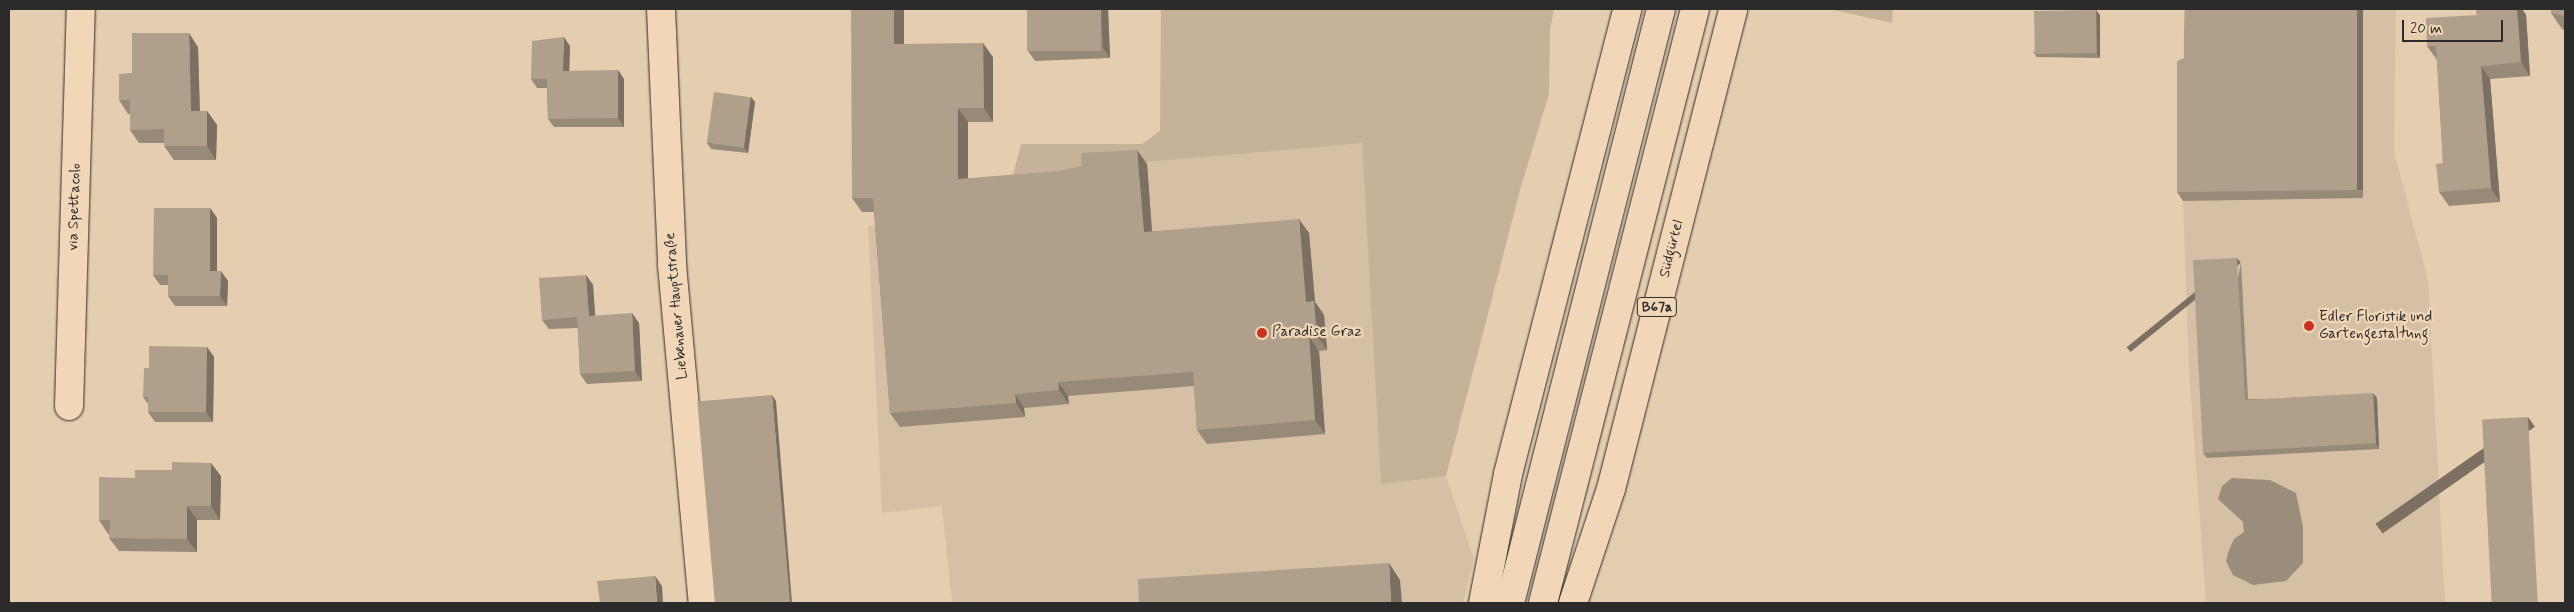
<!DOCTYPE html>
<meta charset="utf-8">
<style>
body{margin:0}
#map{position:relative;width:2574px;height:612px;overflow:hidden;background:#e5cdb0;font-family:Mynerve,sans-serif}
div>[style]{position:absolute}
[style*='--x']{left:calc(var(--x)*1px);top:calc(var(--y)*1px);width:calc(var(--w)*1px);rotate:calc(var(--a)*1deg)}
.built>*{inset:0;background:#d5c0a5}
.green>*{inset:0;background:#c6b299}
.water>*{inset:0;background:#9b8d7b}
.roads{filter:drop-shadow(0 0 1px #2b2b2b) drop-shadow(0 0 1px #2b2b2b)}
.minor>*{height:28px;margin:-14px;padding:0 14px;transform-origin:14px;border-radius:14px;background:#f1d7b8}
.primary>*{height:28px;margin:-14px;padding:0 14px;transform-origin:14px;border-radius:14px;background:#f1d7b8}
.wall>*{inset:0;background:#978a78}
.shaded-wall>*{inset:0;background:#7b7061;transform-origin:0 0}
.building>*{inset:0;background:#b0a08b;transform-origin:0 0}
.dots>*{width:14px;height:14px;translate:-50% -50%;box-sizing:border-box;border:2px solid #f1d7b8;border-radius:50%}
span{translate:-50% -50%;white-space:nowrap;text-align:center;line-height:1.15;-webkit-text-stroke:4.5px #f1d7b8;paint-order:stroke}
.shield-label span{padding:1px 4px;background:#f1d7b8;border:1px solid;border-radius:4px;-webkit-text-stroke-width:0}
.shield-label{font-size:14px;color:#2b2b2b;font-weight:700}
.street-label{font-size:15px;color:#2b2b2b}
.poi-label{font-size:15px;color:#2b2b2b}
.left{translate:0 -50%;text-align:left}
.frame{position:absolute;inset:0;border:10px solid #2b2b2b;pointer-events:none}
.scale{position:absolute;left:2402px;top:20px;width:101px;height:22px;box-sizing:border-box;border:2px solid #2b2b2b;border-top:0;padding-left:6px;font-size:15px;line-height:18px;white-space:nowrap;color:#2b2b2b;-webkit-text-stroke:4px #f1d7b8;paint-order:stroke}
</style>
<div id="map">
<div class="built">
<i style="clip-path:polygon(2184px 9px,2396px 9px,2394px 152px,2428px 280px,2445px 603px,2206px 603px,2189px 371px,2183px 201px)"></i>
<i style="clip-path:polygon(1362px 142px,1381px 483px,1446px 476px,1474px 559px,1463px 603px,952px 603px,942px 506px,882px 513px,868px 226px,993px 214px,1091px 167px)"></i>
</div>
<div class="green">
<i style="clip-path:polygon(1161px 9px,1554px 9px,1550px 30px,1549px 94px,1520px 190px,1446px 476px,1381px 484px,1362px 143px,1091px 167px,1009px 190px,1021px 144px,1142px 144px,1160px 131px)"></i>
<i style="clip-path:polygon(1829px 9px,1893px 9px,1892px 23px)"></i>
</div>
<div class="water">
<i style="clip-path:polygon(2232px 478px,2270px 480px,2296px 493px,2303px 527px,2303px 563px,2286px 581px,2253px 585px,2233px 575px,2226px 561px,2229px 550px,2234px 539px,2244px 532px,2243px 522px,2218px 499px,2222px 486px)"></i>
</div>
<div class="roads">
<div class="minor">
<i style="--x:661;--y:9;--w:256;--a:87.5"></i>
<i style="--x:672;--y:265;--w:339;--a:84.8"></i>
<i style="--x:69;--y:406;--w:397;--a:-88.3"></i>
</div>
<div class="primary">
<i style="--x:1483;--y:603;--w:131;--a:-79"></i>
<i style="--x:1508;--y:474;--w:480;--a:-75.6"></i>
<i style="--x:1510;--y:603;--w:613;--a:-75.74"></i>
<i style="--x:1543;--y:603;--w:613;--a:-75.65"></i>
<i style="--x:1573;--y:603;--w:120;--a:-71.6"></i>
<i style="--x:1611;--y:489;--w:495;--a:-75.7"></i>
</div>
</div>
<div class="wall">
<i style="clip-path:polygon(1108px 9px,1110px 58px,1035px 61px,1028px 51px)"></i>
<i style="clip-path:polygon(2185px 9px,2363px 9px,2363px 198px,2183px 201px,2177px 192px,2184px 58px)"></i>
<i style="clip-path:polygon(2476px 9px,2522px 9px,2526px 15px,2530px 76px,2490px 79px,2500px 202px,2449px 206px,2439px 192px,2443px 163px,2437px 60px,2427px 46px,2477px 15px)"></i>
<i style="clip-path:polygon(2565px 9px,2565px 30px,2562px 29px,2551px 13px)"></i>
<i style="clip-path:polygon(2100px 15px,2100px 58px,2037px 57px,2033px 52px)"></i>
<i style="clip-path:polygon(904px 44px,993px 57px,993px 122px,968px 122px,968px 179px,1147px 164px,1152px 231px,1309px 233px,1315px 302px,1324px 315px,1327px 350px,1319px 351px,1325px 434px,1207px 444px,1197px 430px,1194px 386px,1068px 396px,1069px 404px,1024px 408px,1025px 417px,900px 427px,890px 413px,874px 212px,862px 212px,852px 198px)"></i>
<i style="clip-path:polygon(570px 46px,569px 71px,624px 79px,624px 127px,554px 127px,548px 119px,547px 88px,537px 88px,531px 79px)"></i>
<i style="clip-path:polygon(198px 47px,200px 111px,207px 111px,217px 125px,216px 160px,174px 160px,164px 146px,164px 143px,139px 143px,130px 130px,130px 114px,128px 114px,119px 100px)"></i>
<i style="clip-path:polygon(751px 97px,755px 102px,748px 153px,711px 149px,707px 143px)"></i>
<i style="clip-path:polygon(210px 208px,217px 218px,217px 271px,228px 281px,227px 306px,175px 306px,168px 296px,168px 285px,160px 285px,153px 275px)"></i>
<i style="clip-path:polygon(2241px 263px,2248px 399px,2377px 398px,2379px 449px,2207px 458px,2203px 453px)"></i>
<i style="clip-path:polygon(586px 275px,593px 285px,595px 316px,639px 323px,642px 381px,587px 384px,580px 374px,578px 328px,549px 329px,542px 320px)"></i>
<i style="clip-path:polygon(207px 347px,214px 357px,213px 422px,155px 422px,148px 412px,148px 404px,143px 397px,149px 368px)"></i>
<i style="clip-path:polygon(221px 476px,220px 520px,197px 520px,197px 552px,119px 551px,109px 538px,110px 534px,108px 534px,99px 520px,135px 478px)"></i>
</div>
<div class="shaded-wall">
<i style="clip-path:polygon(894px 9px,904px 9px,904px 58px,894px 44px)"></i>
<i style="clip-path:polygon(1101px 9px,1108px 9px,1110px 58px,1103px 48px)"></i>
<i style="left:2357px;top:9px;width:6px;height:181px"></i>
<i style="clip-path:polygon(2517px 9px,2522px 9px,2526px 15px,2530px 76px,2521px 62px)"></i>
<i style="clip-path:polygon(2096px 10px,2100px 15px,2100px 58px,2097px 53px)"></i>
<i style="clip-path:polygon(189px 33px,198px 47px,200px 124px,191px 111px)"></i>
<i style="clip-path:polygon(564px 37px,570px 46px,569px 80px,563px 71px)"></i>
<i style="clip-path:polygon(983px 43px,993px 57px,993px 122px,984px 108px)"></i>
<i style="clip-path:polygon(2481px 66px,2490px 79px,2500px 202px,2491px 188px)"></i>
<i style="clip-path:polygon(618px 70px,624px 79px,624px 127px,618px 118px)"></i>
<i style="clip-path:polygon(751px 97px,755px 102px,748px 153px,744px 148px)"></i>
<i style="clip-path:polygon(958px 108px,968px 122px,968px 193px,958px 179px)"></i>
<i style="clip-path:polygon(207px 111px,217px 125px,216px 160px,207px 146px)"></i>
<i style="clip-path:polygon(1137px 150px,1147px 164px,1153px 246px,1144px 232px)"></i>
<i style="clip-path:polygon(210px 208px,217px 218px,217px 281px,210px 271px)"></i>
<i style="clip-path:polygon(1299px 219px,1309px 233px,1315px 302px,1324px 315px,1327px 350px,1317px 336px,1306px 302px)"></i>
<i style="left:2237px;top:258px;width:6px;height:142px;rotate:51deg"></i>
<i style="clip-path:polygon(221px 271px,228px 281px,227px 306px,220px 296px)"></i>
<i style="clip-path:polygon(586px 275px,593px 285px,596px 326px,589px 316px)"></i>
<i style="clip-path:polygon(632px 313px,639px 323px,642px 381px,635px 371px)"></i>
<i style="clip-path:polygon(1309px 337px,1319px 351px,1325px 434px,1315px 420px)"></i>
<i style="clip-path:polygon(207px 347px,214px 357px,213px 422px,206px 412px)"></i>
<i style="clip-path:polygon(1058px 382px,1068px 396px,1069px 404px,1059px 390px)"></i>
<i style="clip-path:polygon(2373px 393px,2377px 398px,2379px 449px,2376px 443px)"></i>
<i style="clip-path:polygon(1015px 394px,1024px 408px,1025px 417px,1016px 403px)"></i>
<i style="clip-path:polygon(772px 395px,776px 401px,792px 603px,789px 603px)"></i>
<i style="left:2528px;top:417px;width:12px;height:186px;rotate:55deg"></i>
<i style="clip-path:polygon(211px 463px,221px 476px,220px 520px,211px 506px)"></i>
<i style="clip-path:polygon(187px 506px,197px 520px,197px 552px,187px 539px)"></i>
<i style="clip-path:polygon(1389px 563px,1400px 580px,1402px 603px,1391px 603px)"></i>
<i style="clip-path:polygon(655px 576px,662px 586px,663px 603px,657px 603px)"></i>
</div>
<div class="building">
<i style="clip-path:polygon(851px 9px,894px 9px,894px 44px,983px 43px,984px 108px,958px 108px,958px 179px,1059px 171px,1082px 166px,1081px 153px,1137px 150px,1144px 232px,1299px 219px,1306px 302px,1314px 301px,1317px 336px,1309px 337px,1315px 420px,1197px 430px,1193px 372px,1058px 382px,1059px 390px,1015px 394px,1016px 403px,890px 413px,873px 198px,852px 198px)"></i>
<i style="left:1027px;top:9px;width:74px;height:42px"></i>
<i style="clip-path:polygon(2185px 9px,2357px 9px,2357px 190px,2177px 192px,2177px 61px,2184px 58px)"></i>
<i style="clip-path:polygon(2476px 9px,2517px 9px,2521px 62px,2481px 66px,2491px 188px,2439px 192px,2436px 164px,2443px 163px,2436px 46px,2427px 46px,2426px 18px,2477px 15px)"></i>
<i style="clip-path:polygon(2551px 9px,2565px 9px,2565px 16px,2551px 13px)"></i>
<i style="left:2096px;top:10px;width:43px;height:62px;rotate:89deg"></i>
<i style="clip-path:polygon(132px 33px,189px 33px,191px 111px,207px 111px,207px 146px,164px 146px,164px 129px,130px 130px,130px 100px,119px 100px,119px 74px,132px 73px)"></i>
<i style="clip-path:polygon(564px 37px,563px 71px,618px 70px,618px 118px,548px 119px,547px 79px,531px 79px,532px 41px)"></i>
<i style="left:714px;top:92px;width:37px;height:51px;rotate:8deg"></i>
<i style="clip-path:polygon(154px 208px,210px 208px,210px 271px,221px 271px,220px 296px,168px 296px,168px 275px,153px 275px)"></i>
<i style="clip-path:polygon(2237px 258px,2245px 400px,2373px 393px,2376px 443px,2203px 453px,2193px 260px)"></i>
<i style="clip-path:polygon(586px 275px,589px 316px,632px 313px,635px 371px,580px 374px,577px 317px,542px 320px,539px 278px)"></i>
<i style="clip-path:polygon(149px 346px,207px 347px,206px 412px,148px 412px,148px 397px,143px 397px,144px 368px,149px 368px)"></i>
<i style="left:772px;top:395px;width:209px;height:75px;rotate:85deg"></i>
<i style="left:2528px;top:417px;width:186px;height:46px;rotate:87deg"></i>
<i style="clip-path:polygon(172px 462px,211px 463px,211px 506px,187px 506px,187px 539px,109px 538px,110px 520px,99px 520px,99px 477px,135px 478px,135px 470px,172px 470px)"></i>
<i style="clip-path:polygon(1389px 563px,1391px 603px,1139px 603px,1138px 579px)"></i>
<i style="clip-path:polygon(655px 576px,657px 603px,600px 603px,597px 581px)"></i>
</div>
<div class="dots">
<i style="left:2309px;top:326px;background:#c8321e"></i>
<i style="left:1262px;top:333px;background:#c8321e"></i>
</div>
<div class="shield-label">
<span style="left:1657px;top:307px">B67a</span>
</div>
<div class="street-label">
<span style="left:75px;top:207px;rotate:-88deg">via Spettacolo</span>
<span style="left:1672px;top:249px;rotate:-76deg">Südgürtel</span>
<span style="left:677px;top:306px;rotate:-95deg">Liebenauer Hauptstraße</span>
</div>
<div class="poi-label">
<span class="left" style="left:2319px;top:326px">Edler Floristik und<br>Gartengestaltung</span>
<span class="left" style="left:1272px;top:333px">Paradise Graz</span>
</div>
<div class="frame"></div>
<div class="scale">20 m</div>
</div>
